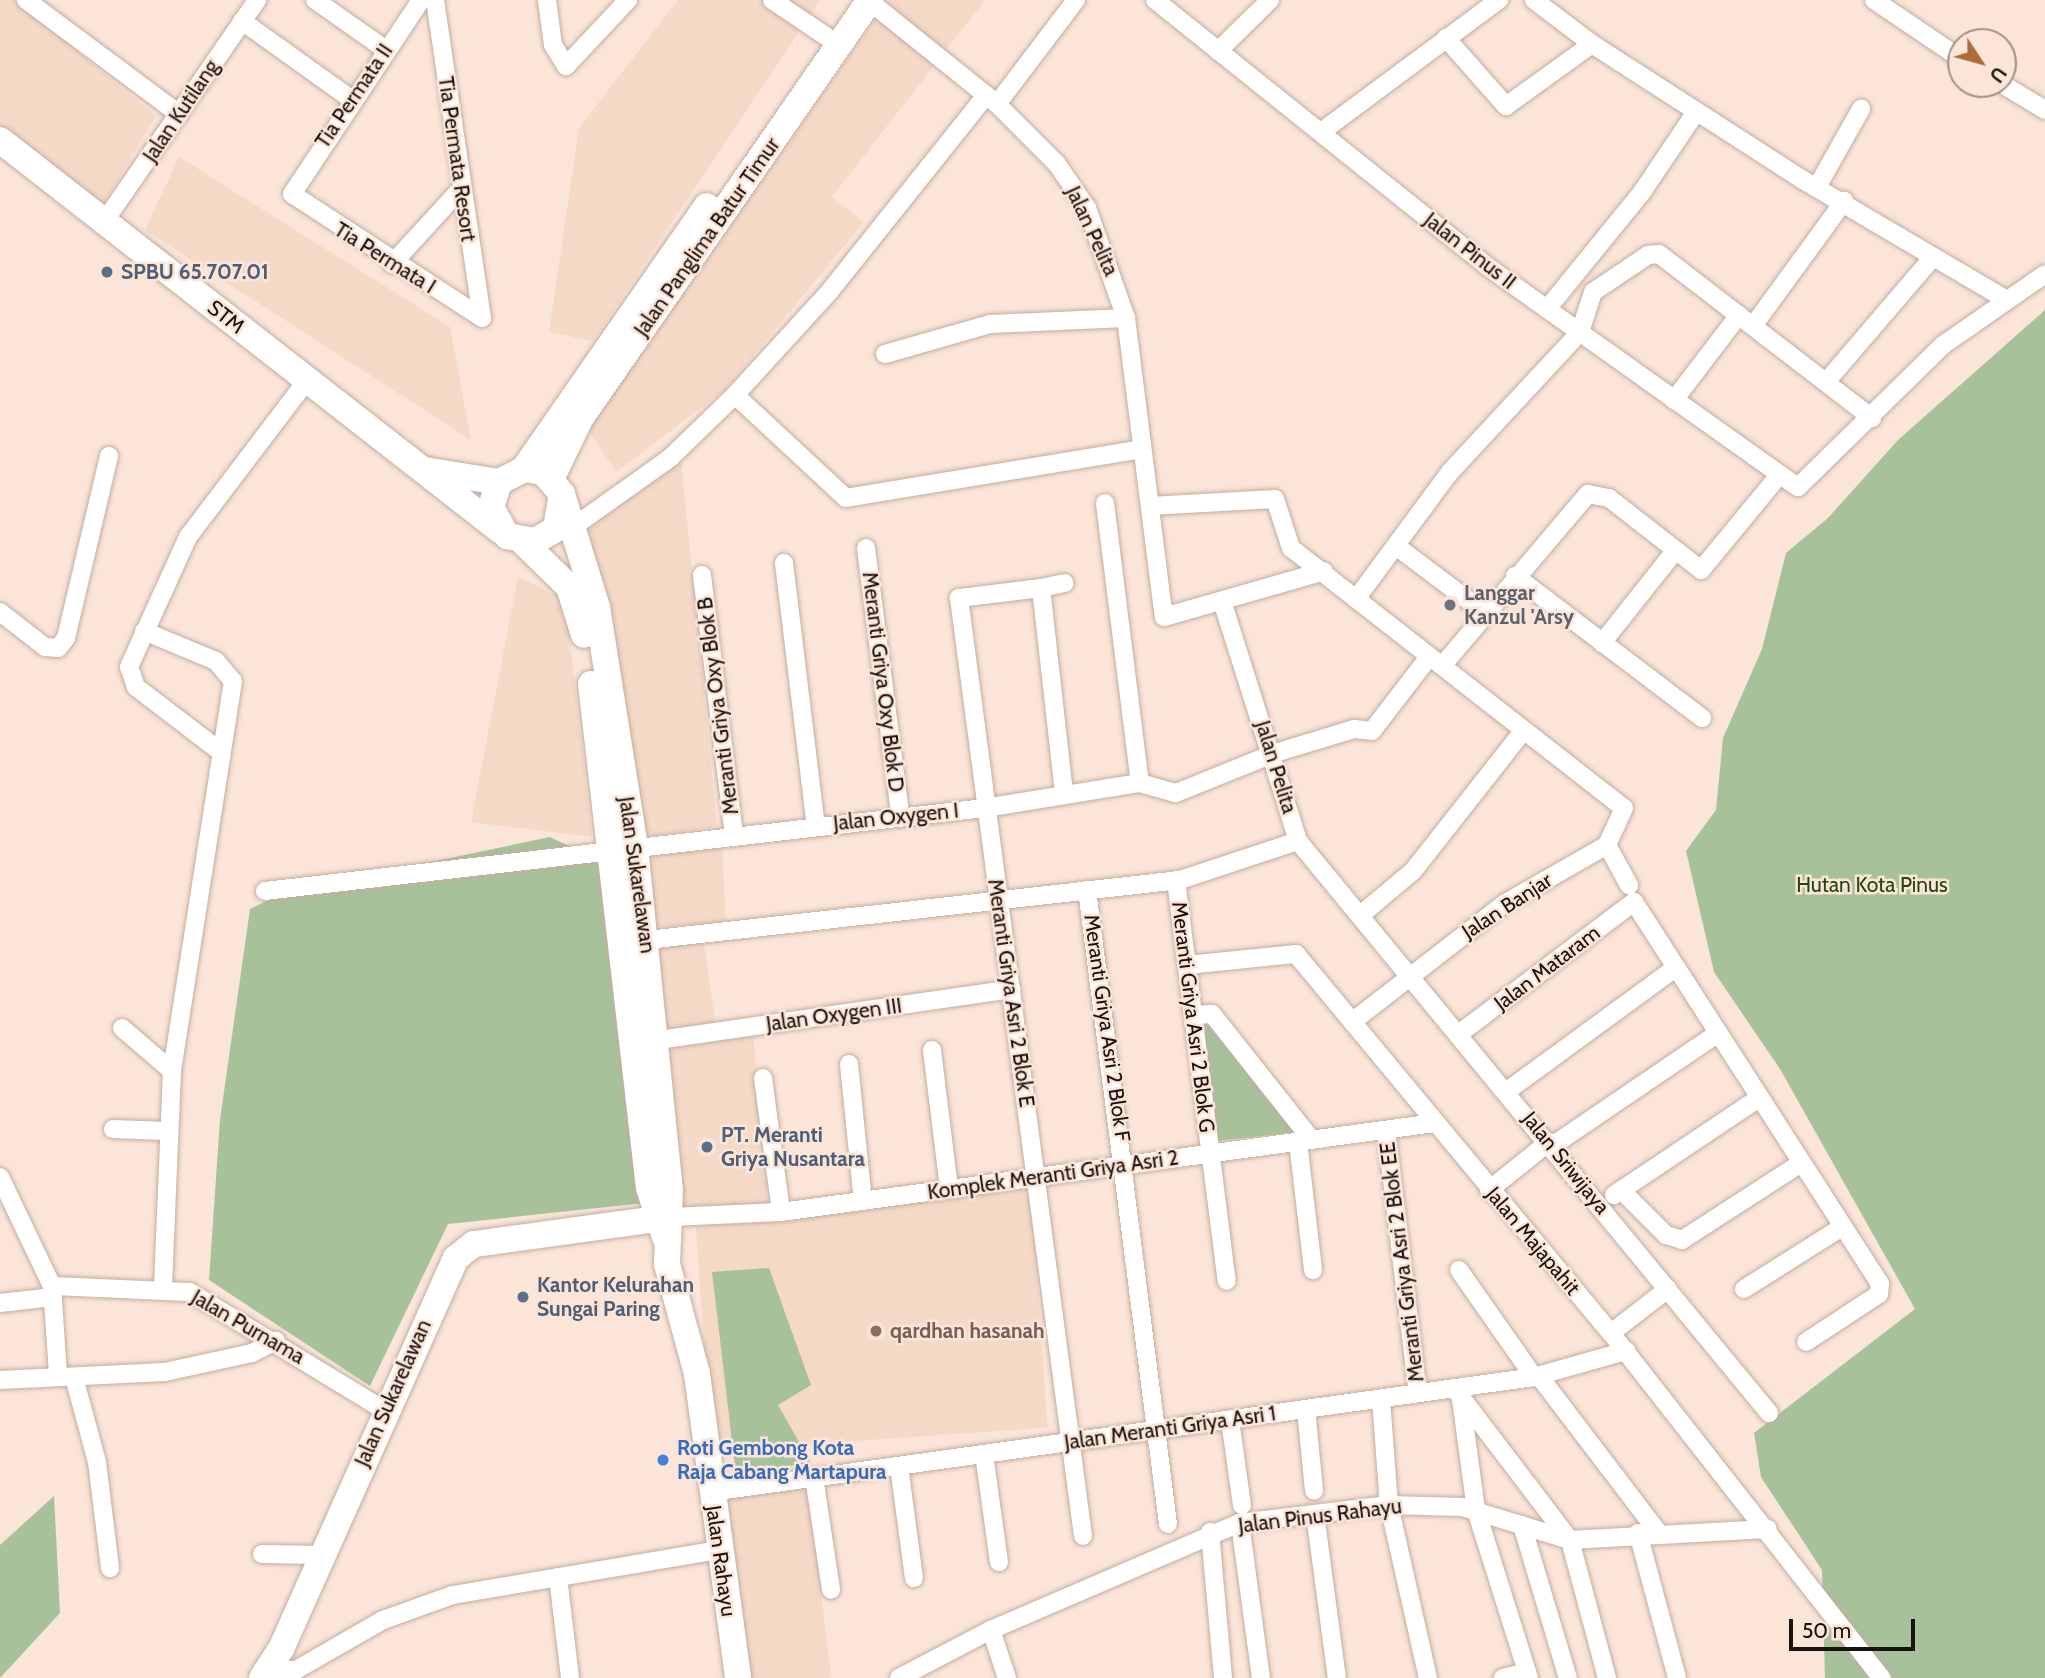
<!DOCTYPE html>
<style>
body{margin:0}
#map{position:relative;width:2045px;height:1678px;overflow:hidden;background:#fae5d8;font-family:Cabin,sans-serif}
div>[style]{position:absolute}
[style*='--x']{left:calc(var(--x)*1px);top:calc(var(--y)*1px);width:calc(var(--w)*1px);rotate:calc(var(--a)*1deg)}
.built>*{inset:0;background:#f5d9c7;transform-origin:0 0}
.green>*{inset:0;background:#a7c19b}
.roads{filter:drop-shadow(0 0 2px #c2aea1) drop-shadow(0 0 2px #c2aea1)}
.street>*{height:18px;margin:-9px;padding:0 9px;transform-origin:9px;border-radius:9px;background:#fff}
.secondary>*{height:26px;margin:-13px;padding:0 13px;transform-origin:13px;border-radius:13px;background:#fff}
.dots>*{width:19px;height:19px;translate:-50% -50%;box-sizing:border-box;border:4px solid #fae5d8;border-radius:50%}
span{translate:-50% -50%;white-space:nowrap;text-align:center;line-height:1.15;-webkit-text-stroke:5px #fae5d8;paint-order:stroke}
.street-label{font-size:21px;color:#19120e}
.service-label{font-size:21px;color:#4e5e75;font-weight:700}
.left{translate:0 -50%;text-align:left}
.worship-label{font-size:21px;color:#5b616d;font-weight:700}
.park-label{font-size:21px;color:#23450e}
.education-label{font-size:21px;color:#785e54;font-weight:700}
.shop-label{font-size:21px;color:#366cbe;font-weight:700}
.north{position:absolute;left:1947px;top:28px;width:70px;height:70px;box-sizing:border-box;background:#fae5d8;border:2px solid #a09187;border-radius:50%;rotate:126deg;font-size:19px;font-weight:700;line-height:28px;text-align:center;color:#19120e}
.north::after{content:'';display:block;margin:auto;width:24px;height:32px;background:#ad6c36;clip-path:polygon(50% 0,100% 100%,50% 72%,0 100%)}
.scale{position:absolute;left:1789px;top:1619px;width:126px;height:32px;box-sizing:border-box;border:4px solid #19120e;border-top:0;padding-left:9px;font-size:21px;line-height:24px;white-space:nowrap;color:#19120e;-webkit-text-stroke:5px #fae5d8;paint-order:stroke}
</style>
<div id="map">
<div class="built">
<i style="clip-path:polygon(0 0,15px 0,156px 116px,104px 203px,91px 211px,0 135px)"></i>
<i style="clip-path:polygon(678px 0,820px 0,593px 341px,549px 332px,579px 128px)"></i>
<i style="clip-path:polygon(889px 0,985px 0,832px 197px,864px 222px,725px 390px,616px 472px,588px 430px)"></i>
<i style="clip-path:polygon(179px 157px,450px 327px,471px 440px,145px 230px)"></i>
<i style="clip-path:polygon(681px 460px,717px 826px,639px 838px,585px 530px)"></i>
<i style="clip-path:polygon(518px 577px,565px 599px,592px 837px,471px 822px)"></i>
<i style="left:722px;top:848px;width:75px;height:85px;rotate:87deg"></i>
<i style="left:704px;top:942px;width:82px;height:55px;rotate:82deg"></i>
<i style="left:753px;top:1034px;width:171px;height:93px;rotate:85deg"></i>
<i style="left:1031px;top:1189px;width:239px;height:337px;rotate:86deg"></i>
<i style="left:808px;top:1487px;width:192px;height:88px;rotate:83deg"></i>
</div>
<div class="green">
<i style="clip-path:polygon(2045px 310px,2045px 1678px,1825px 1678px,1822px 1570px,1761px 1477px,1754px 1433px,1915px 1309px,1780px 1069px,1714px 972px,1686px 851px,1716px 810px,1723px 738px,1762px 649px,1786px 553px,1828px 518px,1898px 440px)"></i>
<i style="clip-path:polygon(550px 837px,598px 860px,645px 1203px,448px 1224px,370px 1386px,209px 1280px,220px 1120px,250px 909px,283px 893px)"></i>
<i style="clip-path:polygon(1202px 1015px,1297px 1132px,1216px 1141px)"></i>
<i style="clip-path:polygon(769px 1268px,811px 1385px,778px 1405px,811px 1463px,736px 1475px,712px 1272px)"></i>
<i style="clip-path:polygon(54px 1496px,60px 1613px,0 1678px,0 1545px)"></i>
</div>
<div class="roads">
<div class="street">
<i style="--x:26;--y:0;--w:191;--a:36.7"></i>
<i style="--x:315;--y:0;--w:85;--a:35"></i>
<i style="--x:421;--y:0;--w:233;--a:123.6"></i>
<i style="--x:292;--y:194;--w:227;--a:33.1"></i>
<i style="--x:435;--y:0;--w:321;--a:81.6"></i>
<i style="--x:547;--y:0;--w:45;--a:82.4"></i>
<i style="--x:553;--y:45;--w:25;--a:58"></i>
<i style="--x:566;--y:66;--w:91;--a:-46.8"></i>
<i style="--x:772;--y:0;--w:66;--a:33.9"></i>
<i style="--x:1155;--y:0;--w:427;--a:38.7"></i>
<i style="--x:1488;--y:267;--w:380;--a:35.4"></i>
<i style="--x:1798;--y:487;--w:203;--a:-44.4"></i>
<i style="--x:1943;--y:345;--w:124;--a:-34.8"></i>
<i style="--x:1874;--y:0;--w:105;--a:34.1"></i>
<i style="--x:869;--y:1;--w:164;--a:38.8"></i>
<i style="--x:997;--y:104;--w:85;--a:45"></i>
<i style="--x:1057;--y:164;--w:53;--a:55.7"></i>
<i style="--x:1087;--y:208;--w:117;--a:70.5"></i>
<i style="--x:1126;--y:318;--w:301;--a:82.8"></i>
<i style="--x:1164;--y:617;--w:166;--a:-16"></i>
<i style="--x:242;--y:21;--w:134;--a:35.6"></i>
<i style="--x:1446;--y:38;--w:91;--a:48.6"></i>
<i style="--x:1506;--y:106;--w:106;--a:-35.8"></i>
<i style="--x:1592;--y:44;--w:73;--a:-142.8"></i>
<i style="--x:1592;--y:44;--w:251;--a:32.8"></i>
<i style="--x:1803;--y:180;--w:234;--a:30.5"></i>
<i style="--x:1218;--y:51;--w:73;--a:-44.4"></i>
<i style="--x:2002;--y:84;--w:50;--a:31.2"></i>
<i style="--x:997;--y:104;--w:131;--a:-52.8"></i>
<i style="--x:1321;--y:132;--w:222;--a:-36.6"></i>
<i style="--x:1817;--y:187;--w:90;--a:-60.6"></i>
<i style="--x:104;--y:222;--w:270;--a:-55.4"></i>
<i style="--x:392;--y:264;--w:99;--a:-47.5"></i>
<i style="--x:1547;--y:309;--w:151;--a:-50.9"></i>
<i style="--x:1642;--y:192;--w:97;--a:-56"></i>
<i style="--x:1753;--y:326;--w:155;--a:-53.9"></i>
<i style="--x:885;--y:354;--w:109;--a:-15.9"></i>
<i style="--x:990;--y:324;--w:136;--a:-2.5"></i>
<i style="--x:1826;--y:382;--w:165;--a:-49.4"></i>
<i style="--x:735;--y:395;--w:151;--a:42.9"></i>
<i style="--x:846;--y:498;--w:300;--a:-9.4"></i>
<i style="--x:1674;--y:400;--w:107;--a:-52.6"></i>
<i style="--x:1105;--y:503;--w:282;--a:82.9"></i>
<i style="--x:1150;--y:506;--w:125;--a:-3.2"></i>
<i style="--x:1275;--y:499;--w:52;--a:71.9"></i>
<i style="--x:1291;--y:548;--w:422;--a:38"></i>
<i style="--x:1624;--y:808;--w:41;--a:114.7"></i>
<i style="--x:1607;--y:845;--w:119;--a:150.2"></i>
<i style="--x:1504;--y:904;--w:192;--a:142.2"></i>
<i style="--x:573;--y:527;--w:119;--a:-35.4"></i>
<i style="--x:670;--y:458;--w:91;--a:-44.1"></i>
<i style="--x:735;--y:395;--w:139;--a:-47.6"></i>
<i style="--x:829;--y:292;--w:252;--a:-51.4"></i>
<i style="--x:1396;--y:546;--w:111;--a:37"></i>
<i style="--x:866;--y:548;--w:269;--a:82.7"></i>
<i style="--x:784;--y:563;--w:265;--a:83.1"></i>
<i style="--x:702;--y:575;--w:264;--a:83"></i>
<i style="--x:1515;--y:576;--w:235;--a:37.2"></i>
<i style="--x:1041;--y:588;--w:24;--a:-12"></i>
<i style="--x:1356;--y:599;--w:158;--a:-53.5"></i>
<i style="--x:1450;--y:472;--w:191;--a:-47.1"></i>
<i style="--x:1580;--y:332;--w:42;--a:-72"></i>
<i style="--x:1593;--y:292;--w:66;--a:-33.9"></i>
<i style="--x:1648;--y:255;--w:11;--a:-5"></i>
<i style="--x:1659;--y:254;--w:269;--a:37.6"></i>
<i style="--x:1222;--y:601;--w:252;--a:72.4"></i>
<i style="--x:1298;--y:841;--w:741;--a:50.53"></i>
<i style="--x:0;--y:612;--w:57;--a:37.9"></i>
<i style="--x:45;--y:647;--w:13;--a:4"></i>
<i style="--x:58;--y:648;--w:13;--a:-51"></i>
<i style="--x:66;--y:638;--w:187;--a:-76.7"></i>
<i style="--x:144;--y:631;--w:78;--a:22.6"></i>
<i style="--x:216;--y:661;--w:26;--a:50"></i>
<i style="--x:233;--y:681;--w:395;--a:98.9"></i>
<i style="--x:172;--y:1071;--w:216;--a:92.4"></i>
<i style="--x:1602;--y:643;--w:117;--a:-51.6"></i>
<i style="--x:1442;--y:666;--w:226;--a:-49.7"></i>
<i style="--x:1588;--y:494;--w:21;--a:11"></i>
<i style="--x:1609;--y:498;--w:117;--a:38"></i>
<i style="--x:1701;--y:570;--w:124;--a:-50.5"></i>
<i style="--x:221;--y:752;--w:107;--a:-142.6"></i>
<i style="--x:136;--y:687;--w:21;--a:-109"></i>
<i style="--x:129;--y:667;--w:143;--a:-65.6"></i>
<i style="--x:188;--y:537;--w:197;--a:-52.8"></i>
<i style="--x:1064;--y:793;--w:206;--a:-96.4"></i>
<i style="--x:1041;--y:588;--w:83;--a:173"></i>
<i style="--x:959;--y:598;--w:946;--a:82.47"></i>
<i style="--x:1607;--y:845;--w:46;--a:61.2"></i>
<i style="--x:1176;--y:880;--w:404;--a:82.8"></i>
<i style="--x:1087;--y:890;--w:639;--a:82.72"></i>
<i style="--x:265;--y:891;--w:725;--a:-6.58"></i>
<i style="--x:985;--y:808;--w:157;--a:-9.2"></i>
<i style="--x:1140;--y:783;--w:37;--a:16"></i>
<i style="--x:1176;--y:793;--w:107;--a:-22"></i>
<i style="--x:1275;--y:753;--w:83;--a:-16.9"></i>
<i style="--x:1354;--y:729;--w:18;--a:6"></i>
<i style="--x:1372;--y:731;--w:93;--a:-52.4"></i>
<i style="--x:1363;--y:913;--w:65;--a:-40"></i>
<i style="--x:1413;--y:871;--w:179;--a:-51.8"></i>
<i style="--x:647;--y:940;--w:536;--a:-6.42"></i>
<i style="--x:1180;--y:880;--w:124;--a:-18.3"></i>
<i style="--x:1187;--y:965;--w:110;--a:-5.8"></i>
<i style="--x:1296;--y:954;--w:493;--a:50.3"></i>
<i style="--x:1611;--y:1333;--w:439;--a:51.9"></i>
<i style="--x:1193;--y:1015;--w:19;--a:-3"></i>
<i style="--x:1212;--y:1014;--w:161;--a:51.6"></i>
<i style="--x:122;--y:1028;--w:66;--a:40.7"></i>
<i style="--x:1460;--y:1033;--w:218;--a:-37"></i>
<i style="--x:1634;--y:902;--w:454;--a:57.2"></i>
<i style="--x:1880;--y:1283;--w:11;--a:95"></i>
<i style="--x:1879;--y:1294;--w:87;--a:146.7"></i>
<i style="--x:658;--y:1040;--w:357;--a:-8.2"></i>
<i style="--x:932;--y:1050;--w:140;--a:83"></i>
<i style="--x:849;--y:1064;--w:138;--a:84.2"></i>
<i style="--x:763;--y:1078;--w:135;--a:82.3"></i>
<i style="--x:1507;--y:1091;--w:208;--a:-36.2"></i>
<i style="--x:113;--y:1129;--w:54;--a:2.1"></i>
<i style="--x:1386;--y:1130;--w:265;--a:83.1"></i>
<i style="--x:1298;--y:1142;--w:129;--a:83.3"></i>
<i style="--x:1552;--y:1146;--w:201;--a:-34.2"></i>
<i style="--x:0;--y:1177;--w:121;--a:64.5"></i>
<i style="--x:52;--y:1286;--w:138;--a:2.5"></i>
<i style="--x:190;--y:1292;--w:227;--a:31.3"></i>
<i style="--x:1489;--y:1190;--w:77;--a:-38.7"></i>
<i style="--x:1621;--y:1190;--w:64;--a:45"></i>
<i style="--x:1666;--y:1235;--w:17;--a:17"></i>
<i style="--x:1682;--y:1240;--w:142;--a:-32.9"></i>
<i style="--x:1614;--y:1195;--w:174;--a:-33.8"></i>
<i style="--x:670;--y:1217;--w:111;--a:-2.6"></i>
<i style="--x:781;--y:1212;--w:660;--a:-7.75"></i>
<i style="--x:1459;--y:1270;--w:131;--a:55"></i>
<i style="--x:52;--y:1286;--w:88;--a:86.1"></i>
<i style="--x:1744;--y:1289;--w:116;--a:-32.3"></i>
<i style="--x:0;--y:1303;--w:53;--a:-6.5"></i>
<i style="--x:1611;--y:1333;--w:72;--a:-37.7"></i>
<i style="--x:1539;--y:1376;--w:196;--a:52.7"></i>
<i style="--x:0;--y:1380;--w:165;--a:-2.8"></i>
<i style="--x:165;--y:1372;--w:89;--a:-12.3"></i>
<i style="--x:252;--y:1353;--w:27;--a:-27"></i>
<i style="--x:75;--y:1381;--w:84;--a:74.8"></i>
<i style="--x:97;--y:1462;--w:107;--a:83"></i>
<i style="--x:1454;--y:1388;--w:191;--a:52.7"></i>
<i style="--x:1570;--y:1540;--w:143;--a:75"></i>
<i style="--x:1381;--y:1399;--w:106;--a:85.7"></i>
<i style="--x:1389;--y:1505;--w:177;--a:77.3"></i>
<i style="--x:1461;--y:1399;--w:112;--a:82.3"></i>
<i style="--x:1476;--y:1510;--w:176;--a:72.5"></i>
<i style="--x:1306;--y:1409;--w:82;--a:84.4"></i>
<i style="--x:1230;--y:1420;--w:86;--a:82"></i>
<i style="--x:984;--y:1454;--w:109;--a:82.1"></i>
<i style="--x:899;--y:1466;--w:113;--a:82.4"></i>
<i style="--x:814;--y:1477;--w:114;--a:81.4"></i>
<i style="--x:711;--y:1492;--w:831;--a:-7.95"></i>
<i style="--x:1534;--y:1377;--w:96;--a:-15.8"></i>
<i style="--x:1315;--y:1514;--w:165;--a:82.4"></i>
<i style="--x:1240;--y:1523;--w:156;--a:82.3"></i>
<i style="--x:1522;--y:1525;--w:160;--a:73.3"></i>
<i style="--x:1210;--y:1532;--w:147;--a:84.9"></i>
<i style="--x:1638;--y:1533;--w:150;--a:74.9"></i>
<i style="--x:262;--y:1554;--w:62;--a:0.9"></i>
<i style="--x:558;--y:1577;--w:102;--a:83.2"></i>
<i style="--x:991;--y:1630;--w:51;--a:71.6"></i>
<i style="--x:268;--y:1670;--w:28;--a:0"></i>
<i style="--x:296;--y:1670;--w:100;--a:-29.9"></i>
<i style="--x:383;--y:1620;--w:74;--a:-19.7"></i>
<i style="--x:453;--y:1595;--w:270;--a:-9.6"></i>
<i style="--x:899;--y:1678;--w:104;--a:-27.6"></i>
<i style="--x:991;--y:1630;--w:271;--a:-23.3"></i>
<i style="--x:1240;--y:1523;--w:150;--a:-6.9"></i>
<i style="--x:1389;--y:1505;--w:73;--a:1.6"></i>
<i style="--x:1462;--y:1507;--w:113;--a:17"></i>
<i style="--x:1570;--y:1540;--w:198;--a:-3.2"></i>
<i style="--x:1503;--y:1678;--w:25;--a:-14"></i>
</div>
<div class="secondary">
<i style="--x:0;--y:140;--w:636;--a:37.97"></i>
<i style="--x:524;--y:469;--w:320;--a:-55.2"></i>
<i style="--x:424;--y:470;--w:76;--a:9.1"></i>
<i style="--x:499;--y:482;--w:28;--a:-27"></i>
<i style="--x:524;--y:469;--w:19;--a:9"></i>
<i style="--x:543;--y:472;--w:29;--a:49"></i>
<i style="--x:562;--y:494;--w:36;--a:100"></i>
<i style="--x:556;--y:529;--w:24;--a:150"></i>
<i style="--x:535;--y:541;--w:28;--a:-170"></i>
<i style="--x:507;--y:536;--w:33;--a:-119"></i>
<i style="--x:491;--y:507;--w:26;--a:-72"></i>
<i style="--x:552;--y:477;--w:64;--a:-64.2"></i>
<i style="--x:580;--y:419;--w:510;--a:-55.31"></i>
<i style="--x:562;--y:494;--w:118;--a:72.8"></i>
<i style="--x:597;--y:607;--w:243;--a:81"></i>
<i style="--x:635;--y:847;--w:344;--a:84.2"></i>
<i style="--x:670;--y:1189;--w:75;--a:92.3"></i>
<i style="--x:667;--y:1264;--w:114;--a:74.7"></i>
<i style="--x:697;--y:1374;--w:307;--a:82.3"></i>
<i style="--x:523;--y:542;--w:64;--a:44.4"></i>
<i style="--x:569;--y:587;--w:50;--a:72.6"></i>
<i style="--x:591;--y:684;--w:507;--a:83.44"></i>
<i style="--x:649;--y:1188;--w:52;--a:71.9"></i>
<i style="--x:262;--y:1678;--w:35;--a:-57"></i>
<i style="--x:281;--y:1649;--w:428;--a:-65.9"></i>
<i style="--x:456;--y:1258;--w:23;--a:-38"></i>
<i style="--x:474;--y:1244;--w:198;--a:-7.8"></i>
</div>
</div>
<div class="dots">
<i style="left:107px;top:272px;background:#5c6f8a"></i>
<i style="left:1450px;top:605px;background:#6b7280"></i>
<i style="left:707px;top:1147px;background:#5c6f8a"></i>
<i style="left:523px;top:1297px;background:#5c6f8a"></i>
<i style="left:876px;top:1331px;background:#8d6e63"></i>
<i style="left:663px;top:1460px;background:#3f7fe0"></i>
</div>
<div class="street-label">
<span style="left:354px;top:96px;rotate:-56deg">Tia Permata II</span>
<span style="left:181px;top:111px;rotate:-56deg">Jalan Kutilang</span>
<span style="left:457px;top:159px;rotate:82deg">Tia Permata Resort</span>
<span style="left:1092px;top:231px;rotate:65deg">Jalan Pelita</span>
<span style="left:707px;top:237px;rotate:-55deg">Jalan Panglima Batur Timur</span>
<span style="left:1470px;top:251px;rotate:38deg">Jalan Pinus II</span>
<span style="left:385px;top:258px;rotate:32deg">Tia Permata I</span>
<span style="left:226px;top:317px;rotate:38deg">STM</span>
<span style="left:883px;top:682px;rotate:83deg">Meranti Griya Oxy Blok D</span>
<span style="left:718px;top:706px;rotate:-97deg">Meranti Griya Oxy Blok B</span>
<span style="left:1276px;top:767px;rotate:73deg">Jalan Pelita</span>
<span style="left:896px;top:817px;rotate:-6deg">Jalan Oxygen I</span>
<span style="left:637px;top:875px;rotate:82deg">Jalan Sukarelawan</span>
<span style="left:1507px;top:906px;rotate:-33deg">Jalan Banjar</span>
<span style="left:1547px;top:968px;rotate:-37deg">Jalan Mataram</span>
<span style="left:1011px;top:993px;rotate:82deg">Meranti Griya Asri 2 Blok E</span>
<span style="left:834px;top:1015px;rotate:-8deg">Jalan Oxygen III</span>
<span style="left:1193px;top:1017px;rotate:83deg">Meranti Griya Asri 2 Blok G</span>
<span style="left:1107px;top:1028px;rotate:82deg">Meranti Griya Asri 2 Blok F</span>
<span style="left:1566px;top:1163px;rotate:51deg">Jalan Sriwijaya</span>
<span style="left:1053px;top:1175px;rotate:-8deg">Komplek Meranti Griya Asri 2</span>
<span style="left:1533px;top:1241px;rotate:50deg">Jalan Majapahit</span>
<span style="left:1402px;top:1262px;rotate:-97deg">Meranti Griya Asri 2 Blok EE</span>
<span style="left:248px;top:1327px;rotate:30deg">Jalan Purnama</span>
<span style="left:393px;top:1393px;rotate:-66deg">Jalan Sukarelawan</span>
<span style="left:1170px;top:1428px;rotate:-8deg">Jalan Meranti Griya Asri 1</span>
<span style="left:1320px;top:1516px;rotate:-7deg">Jalan Pinus Rahayu</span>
<span style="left:721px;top:1561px;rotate:82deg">Jalan Rahayu</span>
</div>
<div class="service-label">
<span class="left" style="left:121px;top:272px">SPBU 65.707.01</span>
<span class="left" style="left:721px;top:1147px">PT. Meranti<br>Griya Nusantara</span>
<span class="left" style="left:537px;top:1297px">Kantor Kelurahan<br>Sungai Paring</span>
</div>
<div class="worship-label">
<span class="left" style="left:1464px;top:605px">Langgar<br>Kanzul 'Arsy</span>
</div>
<div class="park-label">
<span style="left:1872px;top:885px">Hutan Kota Pinus</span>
</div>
<div class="education-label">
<span class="left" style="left:890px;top:1331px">qardhan hasanah</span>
</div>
<div class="shop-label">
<span class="left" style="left:677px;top:1460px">Roti Gembong Kota<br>Raja Cabang Martapura</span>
</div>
<div class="north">U</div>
<div class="scale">50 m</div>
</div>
